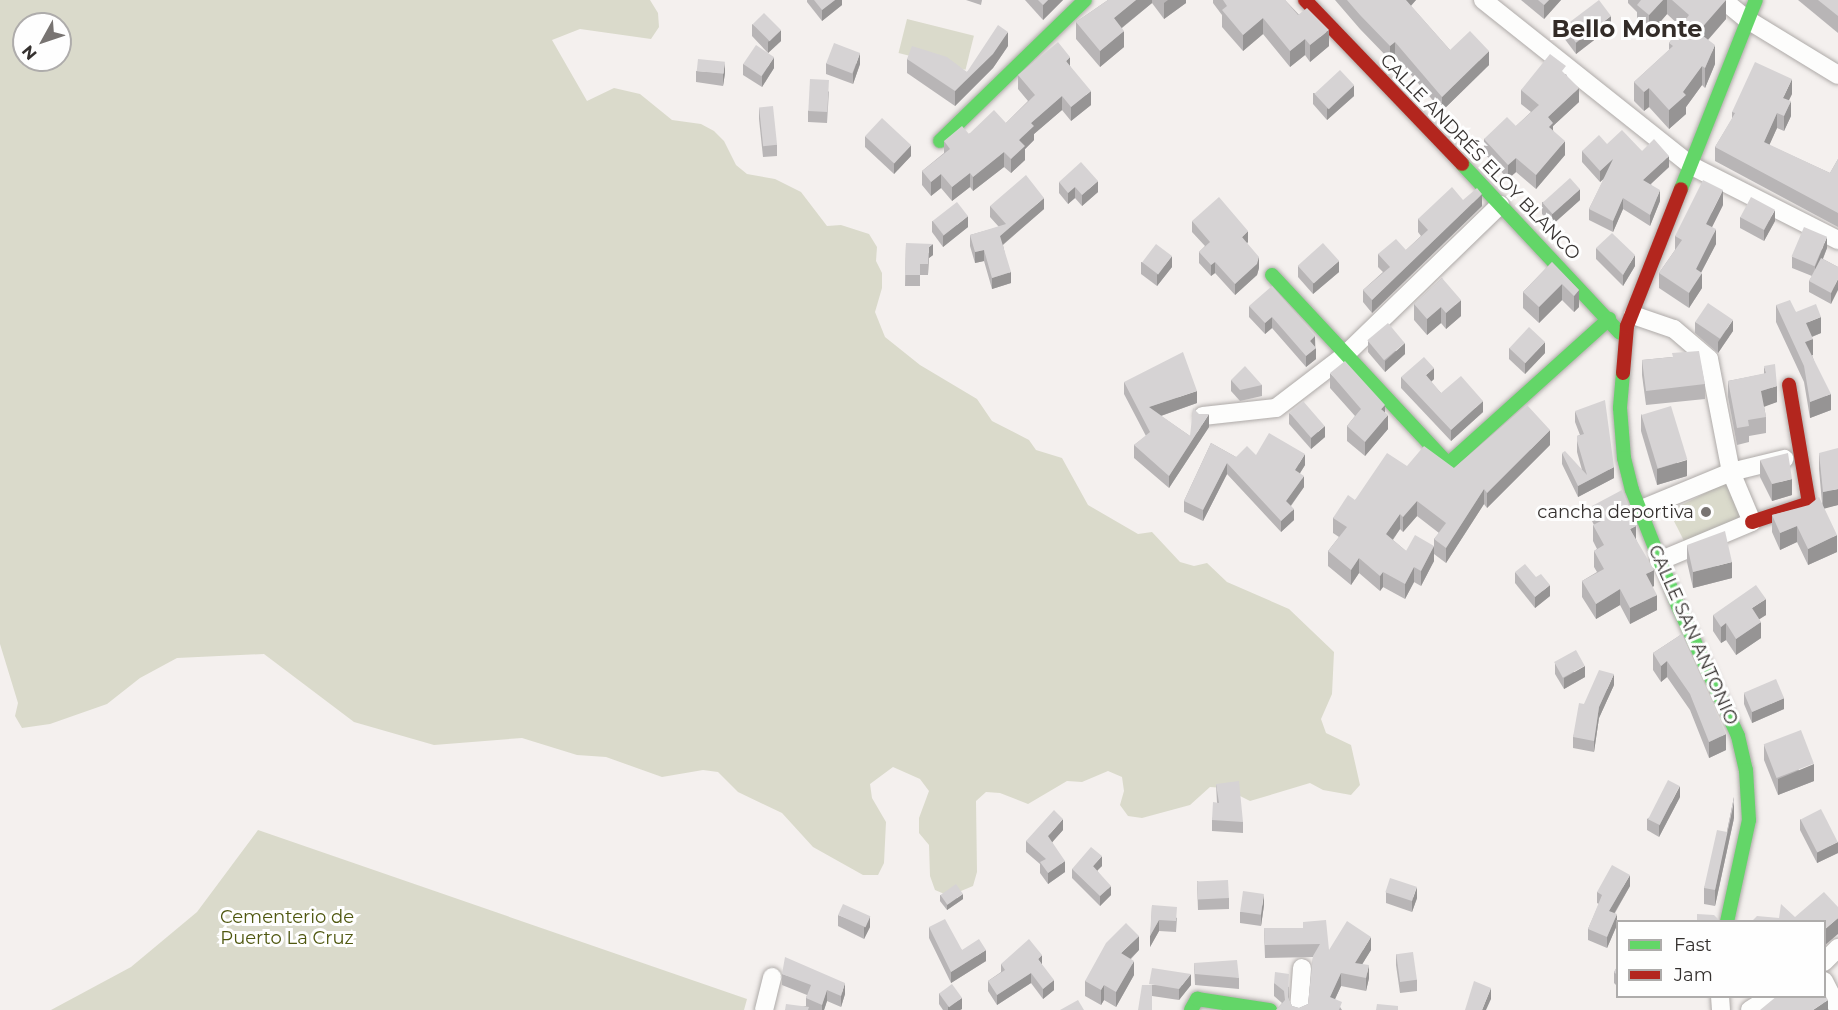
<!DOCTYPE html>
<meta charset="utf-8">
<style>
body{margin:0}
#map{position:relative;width:1838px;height:1010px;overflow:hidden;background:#f4f0ee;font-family:Montserrat,sans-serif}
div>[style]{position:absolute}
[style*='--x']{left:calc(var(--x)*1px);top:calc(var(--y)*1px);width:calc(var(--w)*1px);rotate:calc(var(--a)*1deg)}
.green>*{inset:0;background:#dadacb;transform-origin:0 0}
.roads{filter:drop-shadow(0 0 2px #aeaaa8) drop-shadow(0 0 2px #aeaaa8)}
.street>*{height:18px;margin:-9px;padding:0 9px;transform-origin:9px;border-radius:9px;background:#fdfdfc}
.fast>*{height:14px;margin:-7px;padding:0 7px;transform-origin:7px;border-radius:7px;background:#63d668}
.jam>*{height:14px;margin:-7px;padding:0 7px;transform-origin:7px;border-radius:7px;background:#b3261e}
.wall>*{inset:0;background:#b8b5b6}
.shaded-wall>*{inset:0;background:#969494}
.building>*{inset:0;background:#d6d3d4;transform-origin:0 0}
.dots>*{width:16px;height:16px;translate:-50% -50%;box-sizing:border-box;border:3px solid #fefefe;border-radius:50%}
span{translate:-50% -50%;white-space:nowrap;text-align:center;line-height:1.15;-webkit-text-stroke:6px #fefefe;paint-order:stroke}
.street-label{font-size:18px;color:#35312f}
.poi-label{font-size:18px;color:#35312f}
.right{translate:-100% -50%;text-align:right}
.park-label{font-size:18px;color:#4f570f}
.district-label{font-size:24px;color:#332c28;font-weight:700}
.legend{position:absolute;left:1616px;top:920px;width:210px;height:78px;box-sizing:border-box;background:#fefefe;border:2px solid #aeacab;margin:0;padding:8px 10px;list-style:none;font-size:18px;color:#35312f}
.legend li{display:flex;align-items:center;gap:12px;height:30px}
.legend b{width:30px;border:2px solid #aeacab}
.north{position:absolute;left:12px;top:12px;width:60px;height:60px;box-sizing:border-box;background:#fefefe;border:2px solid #aeacab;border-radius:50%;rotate:230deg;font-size:16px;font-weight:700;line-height:24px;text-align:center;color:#35312f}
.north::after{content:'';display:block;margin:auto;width:21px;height:27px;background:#787472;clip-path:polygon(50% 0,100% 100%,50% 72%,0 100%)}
</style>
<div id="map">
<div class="green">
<i style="clip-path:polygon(evenodd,0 0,650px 0,658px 13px,659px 27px,651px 39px,580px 29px,552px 40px,587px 101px,614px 88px,640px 94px,672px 120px,701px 124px,714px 131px,724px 141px,736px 165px,747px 174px,775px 179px,801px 192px,827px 226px,841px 225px,869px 234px,877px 247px,876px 261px,882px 273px,882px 288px,875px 312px,885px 337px,920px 365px,977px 399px,992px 421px,1029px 440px,1036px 450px,1062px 458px,1088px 505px,1138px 534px,1152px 532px,1180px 562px,1194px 566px,1207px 563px,1227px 582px,1289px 609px,1334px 652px,1332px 694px,1321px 719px,1326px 733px,1351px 745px,1360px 785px,1351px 795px,1323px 790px,1310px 783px,1250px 801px,1224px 788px,1210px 787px,1190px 805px,1142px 818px,1128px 816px,1120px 805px,1124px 791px,1122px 777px,1108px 771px,1082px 782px,1067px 781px,1028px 804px,1000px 793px,986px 792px,976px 801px,977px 872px,973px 886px,949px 896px,935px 890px,930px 876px,929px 845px,919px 833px,919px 818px,929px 791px,920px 779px,893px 767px,870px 784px,872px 798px,886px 822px,884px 863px,878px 875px,863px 875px,813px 847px,782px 813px,738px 792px,718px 772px,703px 770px,662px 777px,606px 757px,577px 755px,522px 738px,434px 745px,354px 722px,264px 654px,177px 658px,140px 678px,107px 704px,50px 724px,22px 728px,15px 716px,18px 703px,0 644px,0 0,24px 24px,60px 24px,60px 60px,24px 60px,24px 24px)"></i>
<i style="left:907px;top:19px;width:69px;height:35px;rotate:14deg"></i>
<i style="left:1727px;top:482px;width:37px;height:65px;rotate:63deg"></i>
<i style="clip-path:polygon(258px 830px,747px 999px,744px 1010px,51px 1010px,131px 967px,197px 912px)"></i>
</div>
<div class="roads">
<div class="street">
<i style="--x:1483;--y:0;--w:267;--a:38.5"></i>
<i style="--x:1692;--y:166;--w:164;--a:26.9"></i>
<i style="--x:1723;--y:0;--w:32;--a:39"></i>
<i style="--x:1748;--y:20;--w:105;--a:31.4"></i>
<i style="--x:1633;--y:315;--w:43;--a:18.9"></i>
<i style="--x:1674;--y:329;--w:46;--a:40.6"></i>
<i style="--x:1709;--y:359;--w:115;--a:79"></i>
<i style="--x:1731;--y:472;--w:54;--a:67.2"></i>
<i style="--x:1752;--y:522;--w:101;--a:157.2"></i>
<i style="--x:1203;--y:416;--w:73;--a:-6.3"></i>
<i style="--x:1276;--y:408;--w:87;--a:-37.5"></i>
<i style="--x:1345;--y:355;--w:216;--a:-44.1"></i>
<i style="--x:1639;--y:510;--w:100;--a:-22.4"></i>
<i style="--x:1731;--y:472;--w:55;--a:-13.8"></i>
<i style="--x:1824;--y:962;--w:20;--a:-45"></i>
<i style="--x:1824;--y:981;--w:30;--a:63"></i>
<i style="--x:1720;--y:996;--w:14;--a:86"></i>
<i style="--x:764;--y:1010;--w:34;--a:-76"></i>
<i style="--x:1299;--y:1010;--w:42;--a:-85.9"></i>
<i style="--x:1750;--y:1010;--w:26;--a:-32"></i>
</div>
<div class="fast">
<i style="--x:940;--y:141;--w:202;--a:-44.2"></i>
<i style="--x:1462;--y:164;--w:231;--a:46.9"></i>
<i style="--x:1681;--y:189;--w:203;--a:-68.4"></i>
<i style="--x:1272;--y:275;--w:258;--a:47"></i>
<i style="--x:1448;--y:464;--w:217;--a:-42"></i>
<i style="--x:1623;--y:373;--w:35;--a:95"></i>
<i style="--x:1620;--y:408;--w:50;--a:85.4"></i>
<i style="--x:1624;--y:458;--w:33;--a:76"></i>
<i style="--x:1632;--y:490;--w:125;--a:68.4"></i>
<i style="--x:1678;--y:606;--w:143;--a:65.2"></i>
<i style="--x:1738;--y:736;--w:35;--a:77"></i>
<i style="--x:1746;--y:770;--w:50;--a:86.6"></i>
<i style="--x:1749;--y:820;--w:104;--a:102.2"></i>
<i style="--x:1191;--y:1010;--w:13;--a:-61"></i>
<i style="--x:1197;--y:999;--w:74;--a:8.6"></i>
</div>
<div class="jam">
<i style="--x:1305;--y:0;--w:227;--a:46.2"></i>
<i style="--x:1623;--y:373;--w:47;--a:-85.1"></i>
<i style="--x:1627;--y:326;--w:147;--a:-68.5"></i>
<i style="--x:1752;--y:522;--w:60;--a:-18.4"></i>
<i style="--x:1809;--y:503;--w:120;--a:-99.6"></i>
</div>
</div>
<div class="wall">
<i style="clip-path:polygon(807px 0,842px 0,842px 5px,822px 21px,807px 2px)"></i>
<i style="clip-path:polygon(966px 0,982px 0,981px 5px)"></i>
<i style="clip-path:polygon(1025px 0,1063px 0,1043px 20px)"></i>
<i style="clip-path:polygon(1108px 0,1186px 0,1186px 3px,1164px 19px,1152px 3px,1122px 28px,1124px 47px,1100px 67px,1076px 39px,1076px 22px)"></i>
<i style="clip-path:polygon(1213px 0,1285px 0,1329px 46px,1310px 62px,1305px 55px,1290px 67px,1263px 34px,1243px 51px,1222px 27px,1222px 15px,1213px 3px)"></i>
<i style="clip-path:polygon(1335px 0,1416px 0,1411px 6px,1450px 50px,1489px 65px,1442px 111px,1395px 56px,1390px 60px,1360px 29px)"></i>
<i style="clip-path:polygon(1521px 0,1561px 0,1544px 19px)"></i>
<i style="clip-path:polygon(1628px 0,1726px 0,1726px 19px,1708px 40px,1715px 64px,1705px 88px,1702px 85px,1686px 107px,1686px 114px,1669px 129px,1649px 107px,1644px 111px,1634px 101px,1634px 82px,1669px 50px,1669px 43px,1681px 27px,1667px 14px,1649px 35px,1637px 24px,1637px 12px,1628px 3px)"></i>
<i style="clip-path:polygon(1798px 0,1838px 0,1838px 33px)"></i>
<i style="clip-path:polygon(752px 24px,781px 41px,768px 53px,752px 36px)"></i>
<i style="clip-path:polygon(1564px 27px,1611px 27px,1576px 54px,1564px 38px)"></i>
<i style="clip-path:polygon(1008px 46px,993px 68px,955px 106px,907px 73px,907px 59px,967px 72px)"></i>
<i style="clip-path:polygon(826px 63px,860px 64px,853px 84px,826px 74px)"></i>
<i style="clip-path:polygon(743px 64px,774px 68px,762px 87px,743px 75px)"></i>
<i style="clip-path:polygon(1070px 66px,1091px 105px,1071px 121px,1062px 110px,1034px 134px,1034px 140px,1025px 149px,1025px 160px,1011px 173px,1004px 167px,973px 191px,970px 187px,952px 201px,941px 188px,931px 196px,922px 185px,922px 171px,944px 153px,944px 141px,1006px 123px,1028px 101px,1018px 89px,1018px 75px)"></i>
<i style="clip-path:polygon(696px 71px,725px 73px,723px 86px,696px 82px)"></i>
<i style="clip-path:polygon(1566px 74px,1579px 102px,1553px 126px,1553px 130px,1565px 155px,1536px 189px,1516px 172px,1508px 179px,1484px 153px,1484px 139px,1516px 126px,1531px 112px,1521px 104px,1521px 90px)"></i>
<i style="clip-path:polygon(829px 91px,827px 123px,808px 122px,808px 111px)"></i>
<i style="clip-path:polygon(1313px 93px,1354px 96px,1327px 120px,1313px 104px)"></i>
<i style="clip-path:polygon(1792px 94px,1789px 100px,1791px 116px,1784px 131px,1777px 128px,1769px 145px,1830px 173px,1838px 159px,1838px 227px,1715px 161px,1715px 147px,1732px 119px,1732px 112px)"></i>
<i style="clip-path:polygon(759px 108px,777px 145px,777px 156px,763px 157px,759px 119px)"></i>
<i style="clip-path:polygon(865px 136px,911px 156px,894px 174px,865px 147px)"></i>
<i style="clip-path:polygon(1607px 144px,1642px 151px,1669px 167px,1651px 184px,1660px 201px,1650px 226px,1623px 209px,1613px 232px,1589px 220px,1589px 209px,1604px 179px,1600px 182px,1582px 162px,1582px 151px)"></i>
<i style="clip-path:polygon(1059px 182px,1098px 192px,1082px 206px,1075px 198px,1068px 204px,1059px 193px)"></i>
<i style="clip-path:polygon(1463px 200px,1482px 206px,1372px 313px,1363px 302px,1363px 290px,1383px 272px,1378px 267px,1378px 254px,1406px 250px,1421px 236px,1418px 232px,1418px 219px)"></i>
<i style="clip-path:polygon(1580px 200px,1552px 225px,1542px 214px,1542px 202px)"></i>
<i style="clip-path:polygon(1723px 205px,1712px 227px,1716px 244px,1701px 273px,1702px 288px,1689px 308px,1659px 288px,1659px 273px,1675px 250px,1675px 236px)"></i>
<i style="clip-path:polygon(990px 206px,1044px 209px,1003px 245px,1011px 283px,992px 289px,984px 261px,975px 263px,970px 246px,970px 235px,999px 227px,990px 217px)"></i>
<i style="clip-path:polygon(1740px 217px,1775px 221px,1764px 241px,1740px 228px)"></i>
<i style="clip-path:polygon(932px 221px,968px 227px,943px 247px,932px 232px)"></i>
<i style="clip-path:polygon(1192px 221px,1248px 242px,1247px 243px,1259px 268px,1257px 275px,1235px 295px,1215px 273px,1211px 276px,1199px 263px,1199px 252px,1205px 246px,1192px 232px)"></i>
<i style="clip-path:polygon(906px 243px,933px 255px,929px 258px,928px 275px,920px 275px,920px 286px,905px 286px)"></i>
<i style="clip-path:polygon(1596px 248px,1635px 266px,1623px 286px,1596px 259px)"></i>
<i style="clip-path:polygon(1827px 248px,1823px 259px,1838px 267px,1831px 304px,1809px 292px,1809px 281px,1812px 276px,1792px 268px,1792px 257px)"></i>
<i style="clip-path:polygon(1141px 262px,1172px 267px,1157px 286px,1141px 274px)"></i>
<i style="clip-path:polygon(1552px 262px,1579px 290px,1579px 307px,1574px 312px,1562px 300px,1539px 323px,1523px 308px,1523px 292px)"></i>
<i style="clip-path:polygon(1298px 266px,1339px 272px,1313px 294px,1298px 277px)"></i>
<i style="clip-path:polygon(1442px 278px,1461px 316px,1446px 329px,1441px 323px,1427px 335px,1414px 320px,1414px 304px)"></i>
<i style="clip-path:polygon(1776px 305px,1796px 312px,1821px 333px,1812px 337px,1813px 355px,1812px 355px,1831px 410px,1810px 418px,1804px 382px,1776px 322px)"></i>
<i style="clip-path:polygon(1249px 306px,1315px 336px,1316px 359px,1306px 367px,1272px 328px,1265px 334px,1249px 317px)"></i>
<i style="clip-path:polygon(1695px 322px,1733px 331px,1718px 353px,1695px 333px)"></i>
<i style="clip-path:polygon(1368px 341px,1405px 354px,1385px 372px,1368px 352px)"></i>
<i style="clip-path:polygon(1509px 348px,1545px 353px,1525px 374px,1509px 359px)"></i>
<i style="clip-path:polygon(1672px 357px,1705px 384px,1705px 399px,1646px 405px,1642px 375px,1642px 360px)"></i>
<i style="clip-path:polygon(1764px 366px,1777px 402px,1764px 406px,1766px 417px,1766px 433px,1749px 436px,1749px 442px,1737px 445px,1728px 397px,1728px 381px,1764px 374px)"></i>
<i style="clip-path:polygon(1330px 373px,1388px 429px,1365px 456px,1347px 441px,1347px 426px,1355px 416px,1330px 388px)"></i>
<i style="clip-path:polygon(1401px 377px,1434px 379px,1431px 382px,1441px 393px,1483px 412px,1451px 441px,1401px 388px)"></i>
<i style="clip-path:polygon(1231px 380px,1262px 385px,1262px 396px,1240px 401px,1231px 391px)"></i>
<i style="clip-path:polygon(1124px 382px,1197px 403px,1161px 416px,1190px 436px,1209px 427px,1169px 488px,1134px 458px,1134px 445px,1146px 436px,1124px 394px)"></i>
<i style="clip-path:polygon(1575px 411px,1614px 478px,1578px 497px,1562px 464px,1562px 453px,1582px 470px,1577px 452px,1577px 436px,1580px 435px,1575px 422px)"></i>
<i style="clip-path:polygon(1289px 413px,1325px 437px,1311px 449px,1289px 424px)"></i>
<i style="clip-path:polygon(1641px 414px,1687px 476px,1657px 485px,1641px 431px)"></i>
<i style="clip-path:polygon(1211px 443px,1236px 457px,1256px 455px,1305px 465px,1300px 473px,1304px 487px,1291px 506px,1294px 520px,1281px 532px,1227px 474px,1203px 521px,1184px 512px,1184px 501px)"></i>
<i style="clip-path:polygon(evenodd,1550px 445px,1487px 508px,1484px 504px,1446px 563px,1434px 554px,1434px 561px,1421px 586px,1414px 582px,1405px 599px,1383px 587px,1380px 591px,1359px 573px,1351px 585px,1328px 566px,1328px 551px,1339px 537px,1333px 533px,1333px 518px,1355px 500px,1407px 466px,1454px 468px,1550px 445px,1417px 516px,1439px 533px,1434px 539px,1434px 546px,1406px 551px,1393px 540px,1400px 529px,1403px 532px,1417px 516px)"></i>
<i style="clip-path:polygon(1819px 453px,1838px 505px,1824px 508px,1837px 552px,1808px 565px,1797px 542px,1780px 550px,1772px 532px,1772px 515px,1822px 503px,1819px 469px)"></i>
<i style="clip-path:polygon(1760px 460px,1792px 495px,1772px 501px,1760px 477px)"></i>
<i style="clip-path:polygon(1592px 506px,1636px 539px,1654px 586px,1652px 587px,1657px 610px,1630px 624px,1620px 605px,1596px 619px,1582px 597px,1582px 581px,1597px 572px,1594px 567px,1594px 551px,1597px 549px,1593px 541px,1593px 525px,1594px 525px,1592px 521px)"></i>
<i style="clip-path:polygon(1687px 545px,1732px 578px,1693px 588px,1687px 562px)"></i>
<i style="clip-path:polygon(1515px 572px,1550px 596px,1535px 608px,1515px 583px)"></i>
<i style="clip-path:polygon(1713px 615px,1766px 615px,1759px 619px,1761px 638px,1736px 655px,1726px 640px,1721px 643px,1713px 631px)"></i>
<i style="clip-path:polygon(1682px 634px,1726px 750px,1709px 758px,1690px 710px,1667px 677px,1661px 682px,1653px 670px,1653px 653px)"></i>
<i style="clip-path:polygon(1555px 663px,1585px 677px,1564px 689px,1555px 674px)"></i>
<i style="clip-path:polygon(1614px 685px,1599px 718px,1594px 752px,1573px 748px,1573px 737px,1584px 704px)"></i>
<i style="clip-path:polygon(1744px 693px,1784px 709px,1752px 723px,1744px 704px)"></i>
<i style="clip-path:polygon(1764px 744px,1814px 781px,1778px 795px,1764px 760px)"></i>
<i style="clip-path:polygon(1216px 784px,1243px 822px,1243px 833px,1212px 831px,1212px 820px,1217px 803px)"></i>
<i style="clip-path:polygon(1680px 797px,1659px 837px,1647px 830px,1647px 819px)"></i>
<i style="clip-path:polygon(1734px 818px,1715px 906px,1704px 904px,1704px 888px)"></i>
<i style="clip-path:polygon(1800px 819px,1838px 853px,1817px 863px,1800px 830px)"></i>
<i style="clip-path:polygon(1063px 830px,1052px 842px,1065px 872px,1048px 884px,1040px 873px,1040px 864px,1026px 852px,1026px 841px)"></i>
<i style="clip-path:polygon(1102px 866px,1097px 870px,1111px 895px,1100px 906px,1072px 878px,1072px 869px)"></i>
<i style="clip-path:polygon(1197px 881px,1229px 898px,1229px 909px,1198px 910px)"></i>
<i style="clip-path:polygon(1630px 886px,1615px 913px,1617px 925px,1607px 948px,1588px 940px,1588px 929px,1599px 904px,1597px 903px,1597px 892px)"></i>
<i style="clip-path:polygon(1386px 892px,1417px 898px,1412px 912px,1386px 903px)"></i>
<i style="clip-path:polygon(940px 895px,963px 899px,947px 910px,940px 901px)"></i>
<i style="clip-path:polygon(1152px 905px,1177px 918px,1176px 932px,1159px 931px,1150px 947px)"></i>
<i style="clip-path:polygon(1264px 905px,1261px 926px,1240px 923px,1240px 912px)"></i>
<i style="clip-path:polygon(838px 915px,870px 927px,864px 939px,838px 926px)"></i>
<i style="clip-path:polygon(1303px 922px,1329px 950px,1371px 950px,1362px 964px,1369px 978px,1366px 991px,1341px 986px,1335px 999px,1342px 1010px,1276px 1010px,1282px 1003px,1274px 996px,1274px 983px,1289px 987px,1289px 999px,1292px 1006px,1299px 1008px,1308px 1004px,1313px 957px,1265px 958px,1264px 928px,1303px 928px)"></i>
<i style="clip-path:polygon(929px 927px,962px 950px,986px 961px,951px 983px,929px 938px)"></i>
<i style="clip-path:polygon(1139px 950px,1131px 959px,1134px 975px,1116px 1007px,1104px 1000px,1101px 1005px,1085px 996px,1085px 981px)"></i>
<i style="clip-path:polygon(1396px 954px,1417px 980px,1417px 991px,1400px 993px,1396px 965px)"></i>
<i style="clip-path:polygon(1194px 963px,1239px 978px,1239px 989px,1195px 985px)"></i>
<i style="clip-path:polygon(1001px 964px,1042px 965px,1054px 990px,1043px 999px,1031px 983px,997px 1005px,988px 991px,988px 981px,1001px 972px)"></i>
<i style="clip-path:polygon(1617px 967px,1617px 986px,1614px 983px,1614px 972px)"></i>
<i style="clip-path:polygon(782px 974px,845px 994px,841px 1007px,827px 1001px,824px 1010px,785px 1010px,806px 1006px,806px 998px,807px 995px,782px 985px)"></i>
<i style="clip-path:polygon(1142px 985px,1191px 985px,1179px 1000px,1152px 996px)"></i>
<i style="clip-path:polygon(939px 993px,962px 1009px,960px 1010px,943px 1010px,939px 1004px)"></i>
</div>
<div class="shaded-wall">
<i style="clip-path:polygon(835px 0,842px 0,842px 5px,822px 21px,822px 10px)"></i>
<i style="clip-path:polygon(1048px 0,1063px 0,1043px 20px,1043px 5px)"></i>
<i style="clip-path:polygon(1136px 0,1152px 0,1152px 3px,1114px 34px,1114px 18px)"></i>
<i style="clip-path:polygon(1168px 0,1186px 0,1186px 3px,1164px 19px,1164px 3px)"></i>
<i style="clip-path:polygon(1404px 0,1416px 0,1404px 13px)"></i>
<i style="clip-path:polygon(1549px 0,1561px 0,1544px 19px,1544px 5px)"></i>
<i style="clip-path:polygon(1663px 0,1667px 0,1667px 14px,1649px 35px,1649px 15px)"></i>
<i style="clip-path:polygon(1726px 0,1726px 19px,1698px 51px,1698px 32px)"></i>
<i style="clip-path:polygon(1611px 16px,1611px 27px,1576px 54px,1576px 43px)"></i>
<i style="clip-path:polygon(1263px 18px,1263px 34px,1243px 51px,1243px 35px)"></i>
<i style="clip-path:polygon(781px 30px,781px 41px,768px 53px,768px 42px)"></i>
<i style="clip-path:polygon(1329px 30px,1329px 46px,1310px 62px,1310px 45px)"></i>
<i style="clip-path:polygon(1124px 31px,1124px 47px,1100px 67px,1100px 51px)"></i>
<i style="clip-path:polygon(1008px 32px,1008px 46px,993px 68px,955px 106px,955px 91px)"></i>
<i style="clip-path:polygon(1305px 39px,1305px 55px,1290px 67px,1290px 51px)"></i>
<i style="clip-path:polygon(1395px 42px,1395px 56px,1390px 60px,1390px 46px)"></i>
<i style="clip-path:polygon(1715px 45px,1715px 64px,1705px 88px,1705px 68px)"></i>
<i style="clip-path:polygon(1489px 51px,1489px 65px,1442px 111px,1442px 97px)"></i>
<i style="clip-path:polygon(860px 53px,860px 64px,853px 84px,853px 73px)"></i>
<i style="clip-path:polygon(774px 57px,774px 68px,762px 87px,762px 76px)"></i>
<i style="clip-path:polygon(1070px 57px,1070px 72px,1066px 61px)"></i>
<i style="clip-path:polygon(725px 62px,725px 73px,723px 86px,723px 75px)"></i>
<i style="clip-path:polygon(1702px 66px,1702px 85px,1686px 107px,1686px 114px,1669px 129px,1669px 110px)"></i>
<i style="clip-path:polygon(1792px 79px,1792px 94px,1783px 112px,1783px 98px)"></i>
<i style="clip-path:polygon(1354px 85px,1354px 96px,1327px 120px,1327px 109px)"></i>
<i style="clip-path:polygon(1579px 88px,1579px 102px,1553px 126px,1553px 137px,1549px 141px,1548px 117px)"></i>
<i style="clip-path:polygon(1649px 88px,1649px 107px,1644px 111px,1644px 92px)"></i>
<i style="clip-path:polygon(1091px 91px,1091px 105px,1071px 121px,1071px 107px)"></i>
<i style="clip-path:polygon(1062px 96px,1062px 110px,1034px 134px,1034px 140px,1025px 149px,1025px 160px,1011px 173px,1011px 159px,1019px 140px,1031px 123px)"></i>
<i style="clip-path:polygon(1791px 101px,1791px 116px,1784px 131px,1784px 116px)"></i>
<i style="clip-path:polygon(1777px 113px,1777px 128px,1764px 157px,1764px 142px)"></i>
<i style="clip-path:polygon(1565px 141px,1565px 155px,1536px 189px,1536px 175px)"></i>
<i style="clip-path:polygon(911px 145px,911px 156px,894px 174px,894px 163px)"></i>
<i style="clip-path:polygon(1004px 152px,1004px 167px,973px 191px,973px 177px)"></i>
<i style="clip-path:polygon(1669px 156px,1669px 167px,1643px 191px,1643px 180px)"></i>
<i style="clip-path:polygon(1516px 158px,1516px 172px,1508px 179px,1508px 165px)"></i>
<i style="clip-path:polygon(1613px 159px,1613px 170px,1600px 182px,1600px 171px)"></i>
<i style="clip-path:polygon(970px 173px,970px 187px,952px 201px,952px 187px)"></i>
<i style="clip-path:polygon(941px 174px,941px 188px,931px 196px,931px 182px)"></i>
<i style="clip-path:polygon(1098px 181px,1098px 192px,1082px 206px,1082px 195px)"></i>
<i style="clip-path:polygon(1075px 187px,1075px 198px,1068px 204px,1068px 193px)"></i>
<i style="clip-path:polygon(1580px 189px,1580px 200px,1552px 225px,1552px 214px)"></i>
<i style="clip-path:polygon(1660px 190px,1660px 201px,1650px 226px,1650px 215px)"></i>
<i style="clip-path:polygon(1723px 190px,1723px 205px,1706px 239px,1706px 224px)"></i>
<i style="clip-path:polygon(1482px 194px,1482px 206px,1372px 313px,1372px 300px)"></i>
<i style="clip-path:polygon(1044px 198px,1044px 209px,1000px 247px,1000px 236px)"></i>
<i style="clip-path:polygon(1623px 198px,1623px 209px,1613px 232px,1613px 221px)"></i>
<i style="clip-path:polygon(1775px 210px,1775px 221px,1764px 241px,1764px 230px)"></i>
<i style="clip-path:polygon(968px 216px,968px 227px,943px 247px,943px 236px)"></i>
<i style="clip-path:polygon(1716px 229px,1716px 244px,1696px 282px,1702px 273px,1702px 288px,1689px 308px,1689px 293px,1696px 269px)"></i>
<i style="clip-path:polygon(1248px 231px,1248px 242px,1242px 248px,1242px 237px)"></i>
<i style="clip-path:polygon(1827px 237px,1827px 248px,1815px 278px,1815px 267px)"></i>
<i style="clip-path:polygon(933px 244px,933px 255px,929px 258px,928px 275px,929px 247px)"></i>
<i style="clip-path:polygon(984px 250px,984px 261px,975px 263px,975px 252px)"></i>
<i style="clip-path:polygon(1635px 255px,1635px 266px,1623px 286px,1623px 275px)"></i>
<i style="clip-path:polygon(1172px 256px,1172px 267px,1157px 286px,1157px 275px)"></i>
<i style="clip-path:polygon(1259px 257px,1259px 268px,1257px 275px,1235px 295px,1235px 284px)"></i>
<i style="clip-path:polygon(1339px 261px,1339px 272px,1313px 294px,1313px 283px)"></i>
<i style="clip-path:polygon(1215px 262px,1215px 273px,1211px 276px,1211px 265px)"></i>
<i style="clip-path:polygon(1011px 272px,1011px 283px,992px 289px,992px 278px)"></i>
<i style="clip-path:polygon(1838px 279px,1838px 290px,1831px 304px,1831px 293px)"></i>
<i style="clip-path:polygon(1562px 284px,1562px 300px,1539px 323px,1539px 307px)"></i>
<i style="clip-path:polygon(1579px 290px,1579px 307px,1574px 312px,1574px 296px)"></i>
<i style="clip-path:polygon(1461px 300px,1461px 316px,1446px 329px,1446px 313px)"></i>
<i style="clip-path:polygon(1441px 307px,1441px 323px,1427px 335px,1427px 319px)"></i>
<i style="clip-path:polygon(1272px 317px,1272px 328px,1265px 334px,1265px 323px)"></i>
<i style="clip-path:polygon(1821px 317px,1821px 333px,1806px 339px,1806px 323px)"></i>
<i style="clip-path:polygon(1733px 320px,1733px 331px,1718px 353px,1718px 342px)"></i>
<i style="clip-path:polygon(1315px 336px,1315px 347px,1310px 341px)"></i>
<i style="clip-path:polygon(1813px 339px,1813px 355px,1805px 358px,1805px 342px)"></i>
<i style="clip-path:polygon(1545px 342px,1545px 353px,1525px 374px,1525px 363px)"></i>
<i style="clip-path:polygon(1405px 343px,1405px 354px,1385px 372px,1385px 361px)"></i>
<i style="clip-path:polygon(1316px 348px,1316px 359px,1306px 367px,1306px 356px)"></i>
<i style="clip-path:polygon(1434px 368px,1434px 379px,1426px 386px,1426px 375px)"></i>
<i style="clip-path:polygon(1777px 386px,1777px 402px,1761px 408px,1761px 391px)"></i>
<i style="clip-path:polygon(1197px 391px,1197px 403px,1149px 420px,1149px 407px)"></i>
<i style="clip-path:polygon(1831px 394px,1831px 410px,1810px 418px,1810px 402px)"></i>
<i style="clip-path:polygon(1483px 401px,1483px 412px,1451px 441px,1451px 430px)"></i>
<i style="clip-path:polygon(1385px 405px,1385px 418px,1388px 415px,1388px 429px,1365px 456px,1365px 442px,1381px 409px)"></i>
<i style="clip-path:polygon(1209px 414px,1209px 427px,1169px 488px,1169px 476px)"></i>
<i style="clip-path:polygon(1325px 426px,1325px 437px,1311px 449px,1311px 438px)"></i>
<i style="clip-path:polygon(1550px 430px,1550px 445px,1487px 508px,1487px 493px)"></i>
<i style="clip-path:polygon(1305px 454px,1305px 465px,1295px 481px,1295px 470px)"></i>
<i style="clip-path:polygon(1687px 460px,1687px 476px,1657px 485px,1657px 469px)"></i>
<i style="clip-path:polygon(1227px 463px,1227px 474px,1203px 521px,1203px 510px)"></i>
<i style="clip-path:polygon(1614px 467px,1614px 478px,1578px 497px,1578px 486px)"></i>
<i style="clip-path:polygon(1304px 476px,1304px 487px,1286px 512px,1286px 501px)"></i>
<i style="clip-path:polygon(1792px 479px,1792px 495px,1772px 501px,1772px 484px)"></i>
<i style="clip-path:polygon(1484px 489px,1484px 504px,1446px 563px,1446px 548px)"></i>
<i style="clip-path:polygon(1838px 489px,1838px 505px,1823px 509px,1823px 492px)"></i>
<i style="clip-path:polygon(1417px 501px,1417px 516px,1403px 532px,1403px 517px)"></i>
<i style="clip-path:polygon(1294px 509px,1294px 520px,1281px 532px,1281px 521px)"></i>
<i style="clip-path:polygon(1400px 514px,1400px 529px,1386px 549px,1386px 534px)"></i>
<i style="clip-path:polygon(1636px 526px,1636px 542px,1630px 529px)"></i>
<i style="clip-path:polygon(1797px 526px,1797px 542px,1780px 550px,1780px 533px)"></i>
<i style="clip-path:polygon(1837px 535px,1837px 552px,1808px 565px,1808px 549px)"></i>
<i style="clip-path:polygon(1434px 546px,1434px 561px,1421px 586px,1421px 571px)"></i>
<i style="clip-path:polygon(1359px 558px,1359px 573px,1351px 585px,1351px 570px)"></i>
<i style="clip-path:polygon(1732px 562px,1732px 578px,1693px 588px,1693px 572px)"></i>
<i style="clip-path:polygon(1414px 567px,1414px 582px,1405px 599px,1405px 584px)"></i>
<i style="clip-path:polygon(1654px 570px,1654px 586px,1646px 590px,1646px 574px)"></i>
<i style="clip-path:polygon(1383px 572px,1383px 587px,1380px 591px,1380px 576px)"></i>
<i style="clip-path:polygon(1550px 585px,1550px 596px,1535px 608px,1535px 597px)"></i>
<i style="clip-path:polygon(1620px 589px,1620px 605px,1596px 619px,1596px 604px)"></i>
<i style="clip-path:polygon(1657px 595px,1657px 610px,1630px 624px,1630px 608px)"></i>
<i style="clip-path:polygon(1766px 599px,1766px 615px,1752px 624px,1752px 608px)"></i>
<i style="clip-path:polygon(1761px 622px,1761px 638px,1736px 655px,1736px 639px)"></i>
<i style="clip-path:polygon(1726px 623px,1726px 640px,1721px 643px,1721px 627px)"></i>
<i style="clip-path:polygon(1667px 661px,1667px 677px,1661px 682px,1661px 666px)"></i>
<i style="clip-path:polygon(1585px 666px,1585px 677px,1564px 689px,1564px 678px)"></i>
<i style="clip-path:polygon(1614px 674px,1614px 685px,1599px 718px,1594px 752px,1594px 741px,1599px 707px)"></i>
<i style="clip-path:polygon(1784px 698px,1784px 709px,1752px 723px,1752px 712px)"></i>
<i style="clip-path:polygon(1726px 734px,1726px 750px,1709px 758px,1709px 742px)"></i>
<i style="clip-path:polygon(1814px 764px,1814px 781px,1778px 795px,1778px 779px)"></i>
<i style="clip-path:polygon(1680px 786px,1680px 797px,1659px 837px,1659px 826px)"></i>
<i style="clip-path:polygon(1734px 797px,1734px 818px,1715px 906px,1715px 890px)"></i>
<i style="clip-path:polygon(1063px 819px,1063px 830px,1048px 847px,1048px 836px)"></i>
<i style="clip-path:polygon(1838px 842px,1838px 853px,1817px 863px,1817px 852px)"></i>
<i style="clip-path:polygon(1102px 856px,1102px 866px,1093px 875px,1093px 866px)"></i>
<i style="clip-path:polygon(1065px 861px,1065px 872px,1048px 884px,1048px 873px)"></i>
<i style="clip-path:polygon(1630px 875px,1630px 886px,1609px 922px,1609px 911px)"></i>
<i style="clip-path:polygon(1111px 886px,1111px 895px,1100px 906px,1100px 896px)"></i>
<i style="clip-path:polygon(1417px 887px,1417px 898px,1412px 912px,1412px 901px)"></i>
<i style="clip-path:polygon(963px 894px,963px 899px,947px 910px,947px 905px)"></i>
<i style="clip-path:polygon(1264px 894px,1264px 905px,1261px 926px,1261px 915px)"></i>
<i style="clip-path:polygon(1617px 914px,1617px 925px,1607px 948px,1607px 937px)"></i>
<i style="clip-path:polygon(870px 916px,870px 927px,864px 939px,864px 928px)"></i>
<i style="clip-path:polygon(1838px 918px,1838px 934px,1824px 946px,1824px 930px)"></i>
<i style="clip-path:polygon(1159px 920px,1159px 931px,1150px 947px,1150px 936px)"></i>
<i style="clip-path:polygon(1139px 936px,1139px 950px,1121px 968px,1121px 953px)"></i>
<i style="clip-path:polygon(1371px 937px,1371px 950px,1355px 976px,1355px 963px)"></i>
<i style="clip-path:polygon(986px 950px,986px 961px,951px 983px,951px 972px)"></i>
<i style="clip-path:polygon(1042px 955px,1042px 965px,1038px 959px)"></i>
<i style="clip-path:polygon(1134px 961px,1134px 975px,1116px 1007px,1116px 992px)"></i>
<i style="clip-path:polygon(1369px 965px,1369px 978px,1366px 991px,1366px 978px)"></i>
<i style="clip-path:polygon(1031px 973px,1031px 983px,997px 1005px,997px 995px)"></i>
<i style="clip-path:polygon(1341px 973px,1341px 986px,1330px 1010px,1330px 997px)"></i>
<i style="clip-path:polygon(1191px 974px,1191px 985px,1179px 1000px,1179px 989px)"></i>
<i style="clip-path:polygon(1054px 980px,1054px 990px,1043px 999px,1043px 989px)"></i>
<i style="clip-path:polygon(845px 983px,845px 994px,841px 1007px,841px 996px)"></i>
<i style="clip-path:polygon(1104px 985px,1104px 1000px,1101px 1005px,1101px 990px)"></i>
<i style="clip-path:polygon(1491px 988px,1491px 999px,1486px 1010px,1482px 1010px)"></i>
<i style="clip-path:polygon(827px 990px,827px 1001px,824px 1010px,822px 1010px,822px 1005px)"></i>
<i style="clip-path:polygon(962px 998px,962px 1009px,960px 1010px,948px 1010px,948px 1007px)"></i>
<i style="clip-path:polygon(1828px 1000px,1828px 1010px,1813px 1010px)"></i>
</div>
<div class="building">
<i style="clip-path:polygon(814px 0,835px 0,822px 10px)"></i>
<i style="clip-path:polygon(1038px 0,1048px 0,1043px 5px)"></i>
<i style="clip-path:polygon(1108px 0,1136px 0,1114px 18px,1124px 31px,1100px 51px,1076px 22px)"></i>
<i style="clip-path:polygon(1223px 0,1285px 0,1298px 15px,1307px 8px,1329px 30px,1310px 45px,1305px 39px,1290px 51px,1263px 18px,1243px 35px,1222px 10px,1227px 6px)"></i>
<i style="clip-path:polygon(1347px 0,1406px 0,1450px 50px,1470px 31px,1489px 51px,1442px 97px,1395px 42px,1390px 46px,1360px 15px)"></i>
<i style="clip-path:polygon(1538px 0,1549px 0,1544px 5px)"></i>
<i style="left:1599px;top:0;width:20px;height:44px;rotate:53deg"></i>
<i style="clip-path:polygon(1641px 0,1663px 0,1649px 15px,1637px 5px)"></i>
<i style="clip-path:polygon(1672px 0,1726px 0,1698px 32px,1715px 45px,1705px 68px,1702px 66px,1683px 92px,1686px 95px,1669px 110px,1649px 88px,1644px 92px,1634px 82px,1673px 46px,1669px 43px,1689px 15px)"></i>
<i style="clip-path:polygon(1818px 0,1838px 0,1838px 16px)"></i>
<i style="left:764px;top:13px;width:24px;height:16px;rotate:45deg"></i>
<i style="clip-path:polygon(998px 25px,1008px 32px,993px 54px,955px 91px,907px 59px,912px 46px,947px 57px,967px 72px)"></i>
<i style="clip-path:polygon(1058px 42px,1070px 57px,1066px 61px,1091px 91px,1071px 107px,1062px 96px,1031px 123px,1034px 126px,1019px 140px,1025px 146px,1011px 159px,1004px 152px,973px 177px,970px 173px,952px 187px,941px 174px,931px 182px,922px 171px,950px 149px,944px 141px,962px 126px,969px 134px,994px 110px,1006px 123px,1035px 95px,1018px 75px)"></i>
<i style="left:834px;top:43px;width:28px;height:22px;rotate:21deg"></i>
<i style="left:756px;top:45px;width:22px;height:23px;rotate:34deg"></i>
<i style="clip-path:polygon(1550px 54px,1566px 66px,1562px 71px,1579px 88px,1548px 117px,1553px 123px,1549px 127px,1565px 141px,1536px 175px,1516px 158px,1508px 165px,1484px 139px,1507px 117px,1516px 126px,1539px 105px,1521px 90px)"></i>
<i style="left:698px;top:59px;width:27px;height:12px;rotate:6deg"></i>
<i style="clip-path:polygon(1755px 62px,1792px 79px,1783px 98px,1791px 101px,1784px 116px,1777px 113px,1764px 142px,1830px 173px,1838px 159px,1838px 213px,1715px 147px,1735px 113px,1732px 112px)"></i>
<i style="left:1340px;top:70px;width:21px;height:35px;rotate:47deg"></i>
<i style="left:810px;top:79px;width:19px;height:32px;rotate:3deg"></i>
<i style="left:773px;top:106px;width:39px;height:14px;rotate:84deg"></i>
<i style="left:882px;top:118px;width:40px;height:25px;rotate:43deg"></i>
<i style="clip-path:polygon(1622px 130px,1642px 151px,1654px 139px,1669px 156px,1643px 180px,1660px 190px,1650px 215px,1623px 198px,1613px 221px,1589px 209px,1613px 159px,1600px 171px,1582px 151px,1599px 135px,1607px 144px)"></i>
<i style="clip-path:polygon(1081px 162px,1098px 181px,1082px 195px,1075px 187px,1068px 193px,1059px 182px)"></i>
<i style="clip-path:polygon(1026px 175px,1044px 198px,1000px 236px,1011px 272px,992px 278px,984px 250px,975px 252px,970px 235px,1006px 224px,990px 206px)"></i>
<i style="left:1570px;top:178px;width:15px;height:37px;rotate:48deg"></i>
<i style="clip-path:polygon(1703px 180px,1723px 190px,1706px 224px,1716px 229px,1696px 269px,1702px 273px,1689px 293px,1659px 273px,1682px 240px,1675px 236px)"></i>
<i style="clip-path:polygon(1452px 187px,1463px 200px,1477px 188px,1482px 194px,1372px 300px,1363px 290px,1390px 267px,1378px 254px,1396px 239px,1406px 250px,1428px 230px,1418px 219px)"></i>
<i style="clip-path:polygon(1219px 197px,1248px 231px,1242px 237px,1259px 257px,1257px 264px,1235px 284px,1215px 262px,1211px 265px,1199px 252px,1210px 242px,1192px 221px)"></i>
<i style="left:1751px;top:197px;width:27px;height:23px;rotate:28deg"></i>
<i style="left:957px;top:202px;width:18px;height:31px;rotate:52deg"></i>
<i style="left:1804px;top:227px;width:25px;height:32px;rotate:23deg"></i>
<i style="clip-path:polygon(1612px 233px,1635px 255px,1623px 275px,1596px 248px)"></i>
<i style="clip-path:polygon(906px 243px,933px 244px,929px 247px,928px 264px,920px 264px,920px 275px,905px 275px)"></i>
<i style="left:1323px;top:243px;width:24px;height:34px;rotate:48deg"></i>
<i style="left:1156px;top:244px;width:20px;height:23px;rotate:37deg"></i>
<i style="clip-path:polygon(1821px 258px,1838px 267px,1838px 279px,1831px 293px,1809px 281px)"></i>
<i style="clip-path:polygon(1552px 262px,1579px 290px,1574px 296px,1562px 284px,1539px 307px,1523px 292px)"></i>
<i style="clip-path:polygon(1442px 278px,1461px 300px,1446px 313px,1441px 307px,1427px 319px,1414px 304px)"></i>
<i style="clip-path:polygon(1272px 286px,1315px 336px,1310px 341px,1316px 348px,1306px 356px,1272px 317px,1265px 323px,1249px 306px)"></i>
<i style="clip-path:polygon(1790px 300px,1796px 312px,1816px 304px,1821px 317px,1806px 323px,1813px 339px,1805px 342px,1831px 394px,1810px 402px,1804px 366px,1776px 305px)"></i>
<i style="left:1708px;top:303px;width:30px;height:23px;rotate:34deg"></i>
<i style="left:1388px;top:323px;width:26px;height:27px;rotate:50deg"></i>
<i style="left:1529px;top:327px;width:22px;height:29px;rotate:43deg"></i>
<i style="clip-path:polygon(1699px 351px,1705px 384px,1646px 391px,1642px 360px,1673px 357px,1672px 353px)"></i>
<i style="clip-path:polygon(1183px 352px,1197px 391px,1149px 407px,1190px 436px,1193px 408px,1199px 414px,1209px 414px,1169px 476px,1134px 445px,1150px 432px,1124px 382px)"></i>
<i style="clip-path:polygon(1424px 357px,1434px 368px,1426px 375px,1441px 393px,1461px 376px,1483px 401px,1451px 430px,1401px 377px)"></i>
<i style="clip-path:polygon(1345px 361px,1385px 405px,1381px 409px,1388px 415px,1365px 442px,1347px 426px,1361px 409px,1330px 373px)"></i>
<i style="clip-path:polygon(1775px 364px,1777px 386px,1761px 391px,1766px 417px,1748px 420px,1749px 426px,1737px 428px,1728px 381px,1766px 373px,1764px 366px)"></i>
<i style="clip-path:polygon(1245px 366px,1262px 385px,1240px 390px,1231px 380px)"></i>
<i style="clip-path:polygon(1605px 400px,1614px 467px,1578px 486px,1562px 453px,1565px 451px,1587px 475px,1577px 441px,1577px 436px,1584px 434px,1575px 411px)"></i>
<i style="left:1303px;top:401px;width:33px;height:18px;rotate:49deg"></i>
<i style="clip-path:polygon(1527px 405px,1550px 430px,1487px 493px,1484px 489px,1446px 548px,1434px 539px,1446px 523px,1417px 501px,1403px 517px,1400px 514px,1386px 534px,1406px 551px,1415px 535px,1434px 546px,1421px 571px,1414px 567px,1405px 584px,1383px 572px,1380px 576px,1359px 558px,1351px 570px,1328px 551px,1347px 527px,1333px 518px,1348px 495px,1355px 500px,1387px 453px,1407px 466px,1424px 446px,1454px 468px)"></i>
<i style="left:1671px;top:406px;width:56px;height:31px;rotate:73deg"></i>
<i style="clip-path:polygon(1269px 433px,1305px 454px,1295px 470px,1304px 476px,1286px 501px,1294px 509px,1281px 521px,1227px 463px,1203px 510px,1184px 501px,1211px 443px,1236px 457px,1247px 446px,1256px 455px)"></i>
<i style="clip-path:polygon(1838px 448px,1838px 489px,1823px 492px,1819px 453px)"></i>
<i style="clip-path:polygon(1788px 453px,1792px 479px,1772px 484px,1760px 460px)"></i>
<i style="clip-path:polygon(1622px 490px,1636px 526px,1630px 529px,1654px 570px,1646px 574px,1657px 595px,1630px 608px,1620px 589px,1596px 604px,1582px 581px,1604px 569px,1594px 551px,1604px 545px,1593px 525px,1601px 521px,1592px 506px)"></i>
<i style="clip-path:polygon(1819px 497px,1837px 535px,1808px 549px,1797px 526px,1780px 533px,1772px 515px,1809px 505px)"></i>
<i style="clip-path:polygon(1725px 531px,1732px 562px,1693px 572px,1687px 545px)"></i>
<i style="clip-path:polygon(1525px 564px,1536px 577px,1541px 574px,1550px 585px,1535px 597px,1515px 572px)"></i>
<i style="clip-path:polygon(1756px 585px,1766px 599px,1752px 608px,1761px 622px,1736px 639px,1726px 623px,1721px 627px,1713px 615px)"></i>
<i style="clip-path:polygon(1682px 634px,1726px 734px,1709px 742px,1690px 694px,1667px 661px,1661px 666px,1653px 653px)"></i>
<i style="left:1576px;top:650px;width:18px;height:25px;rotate:61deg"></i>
<i style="clip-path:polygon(1599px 670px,1614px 674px,1599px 707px,1594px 741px,1573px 737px,1579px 703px,1584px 704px)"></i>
<i style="left:1776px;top:679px;width:21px;height:35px;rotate:67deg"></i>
<i style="left:1801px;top:730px;width:36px;height:40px;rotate:69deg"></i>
<i style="left:1668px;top:780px;width:13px;height:44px;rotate:27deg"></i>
<i style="clip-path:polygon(1239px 781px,1243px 822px,1212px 820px,1213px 802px,1219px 803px,1216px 784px)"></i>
<i style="clip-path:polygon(1734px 797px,1734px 802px,1715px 890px,1704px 888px,1717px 830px,1727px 832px)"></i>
<i style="left:1821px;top:809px;width:37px;height:23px;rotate:63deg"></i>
<i style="clip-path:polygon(1054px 810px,1063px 819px,1048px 836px,1065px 861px,1048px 873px,1040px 862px,1046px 859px,1026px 841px)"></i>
<i style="clip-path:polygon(1091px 847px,1102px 856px,1093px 866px,1111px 886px,1100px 896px,1072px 869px)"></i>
<i style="clip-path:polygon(1612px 865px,1630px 875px,1609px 911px,1617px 914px,1607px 937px,1588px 929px,1602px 895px,1597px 892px)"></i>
<i style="left:1390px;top:878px;width:28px;height:15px;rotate:18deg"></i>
<i style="left:1228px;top:880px;width:18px;height:31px;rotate:87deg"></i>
<i style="left:956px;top:884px;width:12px;height:19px;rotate:55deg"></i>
<i style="left:1243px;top:891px;width:21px;height:21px;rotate:8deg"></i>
<i style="clip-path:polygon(1824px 892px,1838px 907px,1838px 918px,1824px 930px,1824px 921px,1752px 921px,1757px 916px,1779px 918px,1781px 904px,1795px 917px)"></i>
<i style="left:843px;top:904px;width:30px;height:12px;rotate:24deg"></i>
<i style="clip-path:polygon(1152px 905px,1177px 907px,1176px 921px,1159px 920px,1150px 936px)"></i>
<i style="clip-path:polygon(1697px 914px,1714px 915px,1720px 921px,1697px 921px)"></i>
<i style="clip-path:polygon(945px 919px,962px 950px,979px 939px,986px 950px,951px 972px,929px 927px)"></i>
<i style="clip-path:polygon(1326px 920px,1329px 950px,1347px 921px,1371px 937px,1355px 963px,1369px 965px,1366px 978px,1341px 973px,1330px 997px,1342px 1002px,1339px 1010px,1276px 1010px,1285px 1000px,1284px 991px,1274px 983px,1275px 972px,1289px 974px,1288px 997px,1292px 1006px,1299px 1008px,1308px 1004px,1313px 956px,1320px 944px,1265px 945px,1264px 928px,1303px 928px,1303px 922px)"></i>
<i style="clip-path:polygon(1126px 923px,1139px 936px,1121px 953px,1134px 961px,1116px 992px,1104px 985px,1101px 990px,1085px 981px,1106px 943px)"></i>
<i style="clip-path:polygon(1029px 939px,1042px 955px,1038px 959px,1054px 980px,1043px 989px,1031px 973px,997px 995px,988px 981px,1005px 970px,1001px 964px)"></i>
<i style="left:1413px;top:952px;width:28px;height:17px;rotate:82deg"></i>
<i style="clip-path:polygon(785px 957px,845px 983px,841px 996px,827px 990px,822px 1005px,806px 998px,811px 985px,782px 974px)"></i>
<i style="clip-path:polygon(1237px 960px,1239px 978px,1195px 974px,1194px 963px)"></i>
<i style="clip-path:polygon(1617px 967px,1617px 975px,1614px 972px)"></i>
<i style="clip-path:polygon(1152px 968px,1191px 974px,1179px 989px,1149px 984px)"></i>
<i style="clip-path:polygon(1474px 981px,1491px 988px,1482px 1010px,1465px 1010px)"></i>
<i style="left:952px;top:984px;width:17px;height:16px;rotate:54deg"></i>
<i style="clip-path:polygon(1142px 985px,1152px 985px,1152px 1010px,1138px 1010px)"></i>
<i style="clip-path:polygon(1824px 993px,1828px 1000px,1813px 1010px,1760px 1010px,1777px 996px,1824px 996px)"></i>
<i style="clip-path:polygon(1078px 1000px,1084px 1010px,1060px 1010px)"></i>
<i style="clip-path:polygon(786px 1004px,809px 1007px,808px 1010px,785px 1010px)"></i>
<i style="clip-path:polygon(1377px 1004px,1398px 1006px,1398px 1010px,1376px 1010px)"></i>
</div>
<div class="dots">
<i style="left:1706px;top:512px;background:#787472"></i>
</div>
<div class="street-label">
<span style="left:1480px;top:157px;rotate:46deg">CALLE ANDRÉS ELOY BLANCO</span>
<span style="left:1693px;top:635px;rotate:66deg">CALLE SAN ANTONIO</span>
</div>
<div class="poi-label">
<span class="right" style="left:1694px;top:512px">cancha deportiva</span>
</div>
<div class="park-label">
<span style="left:287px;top:928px">Cementerio de<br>Puerto La Cruz</span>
</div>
<div class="district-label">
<span style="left:1627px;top:29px">Bello Monte</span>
</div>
<ul class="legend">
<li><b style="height:8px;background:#63d668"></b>Fast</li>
<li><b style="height:8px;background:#b3261e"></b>Jam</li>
</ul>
<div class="north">N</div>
</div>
